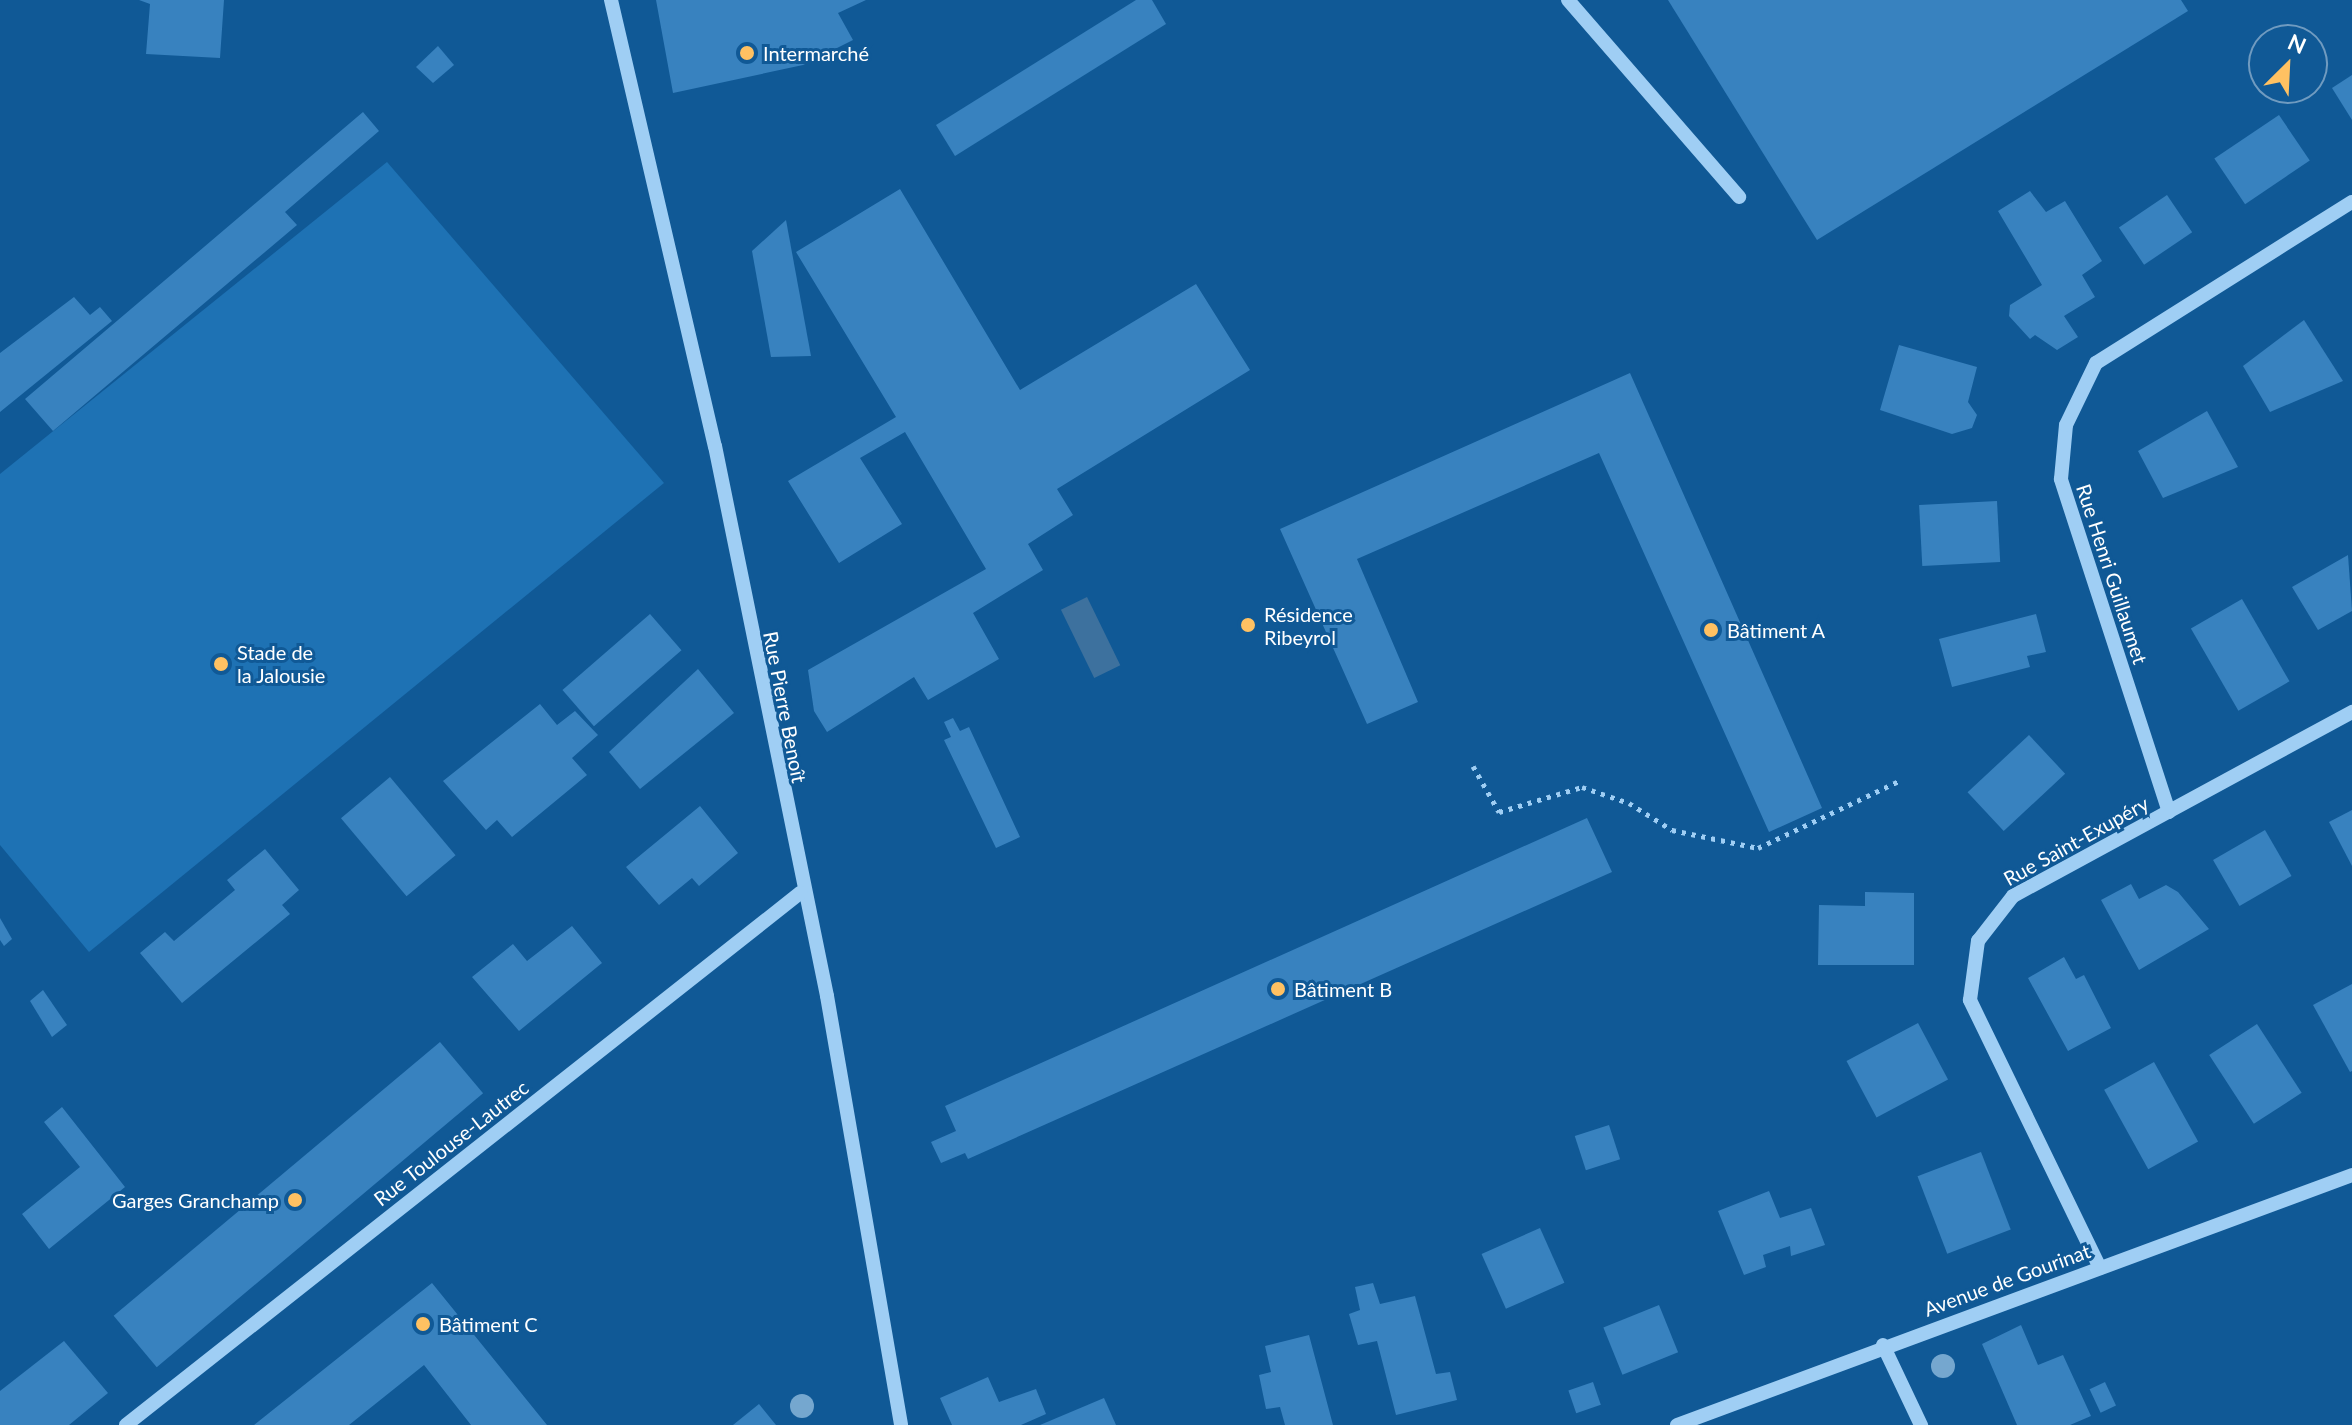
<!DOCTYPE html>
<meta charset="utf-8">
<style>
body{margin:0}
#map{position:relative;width:2352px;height:1425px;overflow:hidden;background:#105996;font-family:Lato,sans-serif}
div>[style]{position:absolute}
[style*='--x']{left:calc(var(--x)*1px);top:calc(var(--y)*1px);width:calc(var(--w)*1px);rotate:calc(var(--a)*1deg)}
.green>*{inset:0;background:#1e72b4}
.water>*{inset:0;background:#3d719e;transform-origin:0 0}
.building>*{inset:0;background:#3882bf;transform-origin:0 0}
.path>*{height:5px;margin-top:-2.5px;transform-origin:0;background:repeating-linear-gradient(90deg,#9fcef4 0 4px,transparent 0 10px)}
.minor>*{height:14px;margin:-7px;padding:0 7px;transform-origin:7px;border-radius:7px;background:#9fcef4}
.trees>*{width:24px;height:24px;margin:-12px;border-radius:50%;background:#75a7cf}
.dots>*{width:22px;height:22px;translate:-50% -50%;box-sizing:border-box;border:4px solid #105996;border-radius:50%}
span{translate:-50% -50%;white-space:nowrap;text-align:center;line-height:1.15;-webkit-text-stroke:6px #105996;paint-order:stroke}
.poi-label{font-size:20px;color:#fff}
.left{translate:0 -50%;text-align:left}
.right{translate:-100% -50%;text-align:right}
.street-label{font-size:20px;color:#fff}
.north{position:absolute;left:2248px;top:24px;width:80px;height:80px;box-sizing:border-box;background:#105996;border:2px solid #709bc0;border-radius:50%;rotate:24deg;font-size:22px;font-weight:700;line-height:32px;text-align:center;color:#fff}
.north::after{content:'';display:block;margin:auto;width:28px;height:36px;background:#ffc162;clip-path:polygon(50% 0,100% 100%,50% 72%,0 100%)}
</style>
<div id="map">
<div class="green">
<i style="clip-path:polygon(387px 162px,664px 483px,89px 952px,0 845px,0 474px)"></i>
</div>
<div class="water">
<i style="left:1087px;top:597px;width:76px;height:29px;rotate:64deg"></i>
</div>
<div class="building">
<i style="clip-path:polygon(139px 0,224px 0,220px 58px,146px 54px,150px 4px)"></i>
<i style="clip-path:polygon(656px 0,866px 0,838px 13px,853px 40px,803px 65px,673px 93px)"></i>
<i style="clip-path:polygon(1136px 0,1152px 0,1166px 24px,955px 156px,936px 125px)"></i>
<i style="clip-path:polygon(1668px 0,2181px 0,2188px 11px,1817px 240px)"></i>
<i style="clip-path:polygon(438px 46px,454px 65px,433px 83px,416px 67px)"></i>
<i style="clip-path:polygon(2352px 75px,2352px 120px,2332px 88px)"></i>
<i style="clip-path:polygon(363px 112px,379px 131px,285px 212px,297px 225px,53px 431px,25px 399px)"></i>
<i style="left:2279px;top:115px;width:55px;height:78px;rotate:56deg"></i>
<i style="clip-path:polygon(900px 189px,1020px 390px,1196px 284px,1250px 370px,1057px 489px,1073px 515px,1028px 544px,1043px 570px,973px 613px,999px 659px,928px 700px,914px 677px,827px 732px,814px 711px,808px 670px,986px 569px,905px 432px,860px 458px,902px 524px,839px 563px,788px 481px,896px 417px,796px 252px)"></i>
<i style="clip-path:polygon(2030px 191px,2046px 212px,2065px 201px,2102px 261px,2082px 275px,2095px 297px,2064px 316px,2078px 337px,2057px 350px,2035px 335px,2030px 339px,2009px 316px,2010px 305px,2042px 285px,1998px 211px)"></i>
<i style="left:2167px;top:195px;width:45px;height:58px;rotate:56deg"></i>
<i style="clip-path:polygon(786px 220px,811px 356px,771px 357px,752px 251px)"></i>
<i style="clip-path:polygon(74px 297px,90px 315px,100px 307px,112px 321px,0 412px,0 353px)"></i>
<i style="clip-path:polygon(2304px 320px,2343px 381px,2270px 412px,2243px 366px)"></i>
<i style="clip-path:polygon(1899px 345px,1977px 367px,1968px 402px,1977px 415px,1972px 428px,1952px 434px,1880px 410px)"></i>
<i style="clip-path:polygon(1630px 373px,1822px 808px,1769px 832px,1599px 453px,1357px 559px,1418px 702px,1367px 724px,1280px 529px)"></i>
<i style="clip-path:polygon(2207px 411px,2238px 467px,2163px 498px,2138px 451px)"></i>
<i style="left:1997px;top:501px;width:61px;height:78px;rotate:87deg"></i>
<i style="clip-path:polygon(2348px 555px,2352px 611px,2318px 630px,2292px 587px)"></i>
<i style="left:2242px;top:599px;width:95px;height:59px;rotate:60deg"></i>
<i style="left:650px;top:614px;width:48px;height:116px;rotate:49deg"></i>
<i style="clip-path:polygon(2036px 614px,2046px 652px,2027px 656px,2030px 667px,1952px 687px,1939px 639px)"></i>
<i style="clip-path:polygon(698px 669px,734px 713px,640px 789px,609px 752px)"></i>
<i style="clip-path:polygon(540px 704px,557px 725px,575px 711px,598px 735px,572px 758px,587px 775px,512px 837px,497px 820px,486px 830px,443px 781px)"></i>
<i style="clip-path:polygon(953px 718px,960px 731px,969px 727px,1020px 837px,996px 848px,944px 740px,951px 737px,944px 722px)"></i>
<i style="left:2029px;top:735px;width:53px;height:84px;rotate:47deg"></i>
<i style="left:390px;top:777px;width:102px;height:64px;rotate:50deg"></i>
<i style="clip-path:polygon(700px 806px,738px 853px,699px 886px,692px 878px,659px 905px,626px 867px)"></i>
<i style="clip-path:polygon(2352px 810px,2352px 866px,2329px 822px)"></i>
<i style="clip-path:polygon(1587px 818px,1612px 872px,968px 1159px,965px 1153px,941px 1163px,931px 1142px,956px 1131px,945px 1106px)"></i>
<i style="left:2265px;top:830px;width:53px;height:60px;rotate:60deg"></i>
<i style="clip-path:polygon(265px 849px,299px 890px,282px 905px,290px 914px,182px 1003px,140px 953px,165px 932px,174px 941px,235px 890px,227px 880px)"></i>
<i style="clip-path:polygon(2131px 884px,2139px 899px,2166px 885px,2178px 892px,2209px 929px,2139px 970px,2101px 900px)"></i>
<i style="clip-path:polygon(1865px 892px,1914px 893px,1914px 965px,1818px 965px,1819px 905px,1865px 906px)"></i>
<i style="clip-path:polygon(0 918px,12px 939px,4px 946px,0 940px)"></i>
<i style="clip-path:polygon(572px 926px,602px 963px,519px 1031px,472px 977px,513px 944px,527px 961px)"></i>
<i style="clip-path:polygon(2064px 957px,2076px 979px,2084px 975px,2111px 1028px,2068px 1051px,2028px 978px)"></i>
<i style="clip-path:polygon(2352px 984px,2352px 1071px,2350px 1072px,2313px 1005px)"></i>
<i style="clip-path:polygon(43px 990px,67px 1025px,52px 1037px,30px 1001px)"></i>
<i style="left:1918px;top:1023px;width:64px;height:81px;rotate:62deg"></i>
<i style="left:2257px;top:1024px;width:82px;height:57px;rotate:57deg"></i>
<i style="left:440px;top:1042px;width:67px;height:426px;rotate:50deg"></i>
<i style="left:2154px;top:1062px;width:91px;height:57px;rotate:61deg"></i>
<i style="clip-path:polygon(62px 1107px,125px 1187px,49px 1249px,22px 1214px,80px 1167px,44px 1122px)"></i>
<i style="left:1609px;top:1125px;width:36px;height:36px;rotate:72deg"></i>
<i style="left:1981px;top:1152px;width:83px;height:68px;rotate:69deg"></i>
<i style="clip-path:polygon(1769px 1191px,1780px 1218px,1811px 1208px,1825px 1245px,1791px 1256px,1790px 1246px,1763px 1255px,1766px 1267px,1744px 1275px,1718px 1211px)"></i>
<i style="left:1540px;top:1228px;width:60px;height:64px;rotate:66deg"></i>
<i style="clip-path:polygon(432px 1283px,547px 1425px,471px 1425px,424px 1365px,349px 1425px,254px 1425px)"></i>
<i style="clip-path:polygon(1373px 1283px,1380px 1304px,1415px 1296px,1436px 1374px,1450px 1372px,1457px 1400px,1396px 1415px,1377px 1341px,1358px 1345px,1349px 1314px,1360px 1310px,1355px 1287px)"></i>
<i style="left:1659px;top:1305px;width:51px;height:60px;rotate:68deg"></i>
<i style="clip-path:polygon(2021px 1325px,2038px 1365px,2063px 1355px,2091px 1416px,2070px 1425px,2017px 1425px,1982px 1344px)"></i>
<i style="clip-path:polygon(1309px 1335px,1333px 1425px,1285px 1425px,1280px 1407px,1266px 1409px,1259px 1375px,1271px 1372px,1265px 1346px)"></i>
<i style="clip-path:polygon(64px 1341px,108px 1393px,69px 1425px,0 1425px,0 1391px)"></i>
<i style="clip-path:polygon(988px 1377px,999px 1402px,1036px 1389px,1046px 1414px,1021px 1425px,952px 1425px,940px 1398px)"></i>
<i style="left:1593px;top:1382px;width:24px;height:26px;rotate:71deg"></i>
<i style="left:2105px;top:1382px;width:26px;height:17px;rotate:65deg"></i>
<i style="clip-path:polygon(1104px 1398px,1116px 1425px,1040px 1425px)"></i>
<i style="clip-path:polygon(759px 1404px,776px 1425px,733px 1425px)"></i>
</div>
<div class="path">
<i style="--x:1473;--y:766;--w:53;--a:60.5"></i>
<i style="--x:1499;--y:812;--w:87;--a:-16.8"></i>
<i style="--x:1582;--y:787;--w:50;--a:18.8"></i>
<i style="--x:1629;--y:803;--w:51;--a:32.1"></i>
<i style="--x:1672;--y:830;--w:88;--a:11.8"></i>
<i style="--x:1758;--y:848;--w:156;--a:-25.4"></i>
</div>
<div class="minor">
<i style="--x:611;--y:0;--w:458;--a:76.9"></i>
<i style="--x:715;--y:446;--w:561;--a:78.49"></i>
<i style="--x:827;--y:996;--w:435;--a:80.2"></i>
<i style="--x:1568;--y:0;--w:261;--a:49"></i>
<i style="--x:2169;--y:812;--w:350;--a:-108"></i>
<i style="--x:2061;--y:479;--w:54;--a:-84.7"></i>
<i style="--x:2066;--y:425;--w:69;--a:-64.2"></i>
<i style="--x:2096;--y:363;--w:302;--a:-32.2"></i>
<i style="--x:2100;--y:1268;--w:298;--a:-115.9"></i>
<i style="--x:1970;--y:1000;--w:60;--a:-82.3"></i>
<i style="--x:1978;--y:941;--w:57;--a:-52.1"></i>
<i style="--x:2013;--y:896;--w:386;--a:-28.5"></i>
<i style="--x:1883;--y:1345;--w:89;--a:64.6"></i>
<i style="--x:126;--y:1425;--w:859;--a:-38.28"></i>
<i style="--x:1677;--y:1425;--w:720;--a:-20.32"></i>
</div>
<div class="trees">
<i style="left:1943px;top:1366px"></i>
<i style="left:802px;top:1406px"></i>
</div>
<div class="dots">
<i style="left:747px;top:53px;background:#ffc162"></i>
<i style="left:1248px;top:625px;background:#ffc162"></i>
<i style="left:1711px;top:630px;background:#ffc162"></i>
<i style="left:221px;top:664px;background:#ffc162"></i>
<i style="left:1278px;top:989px;background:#ffc162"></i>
<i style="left:295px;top:1200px;background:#ffc162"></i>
<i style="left:423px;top:1324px;background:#ffc162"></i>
</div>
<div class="poi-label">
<span class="left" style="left:763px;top:53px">Intermarché</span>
<span class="left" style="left:1264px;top:626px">Résidence<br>Ribeyrol</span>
<span class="left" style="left:1727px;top:630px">Bâtiment A</span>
<span class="left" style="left:237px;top:664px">Stade de<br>la Jalousie</span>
<span class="left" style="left:1294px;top:989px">Bâtiment B</span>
<span class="right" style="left:279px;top:1200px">Garges Granchamp</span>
<span class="left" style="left:439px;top:1324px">Bâtiment C</span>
</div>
<div class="street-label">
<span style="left:2112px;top:574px;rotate:72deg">Rue Henri Guillaumet</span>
<span style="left:785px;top:707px;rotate:79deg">Rue Pierre Benoît</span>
<span style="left:2076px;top:841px;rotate:-29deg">Rue Saint-Exupéry</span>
<span style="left:451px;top:1143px;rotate:-38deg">Rue Toulouse-Lautrec</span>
<span style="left:2007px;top:1280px;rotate:-20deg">Avenue de Gourinat</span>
</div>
<div class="north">N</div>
</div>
